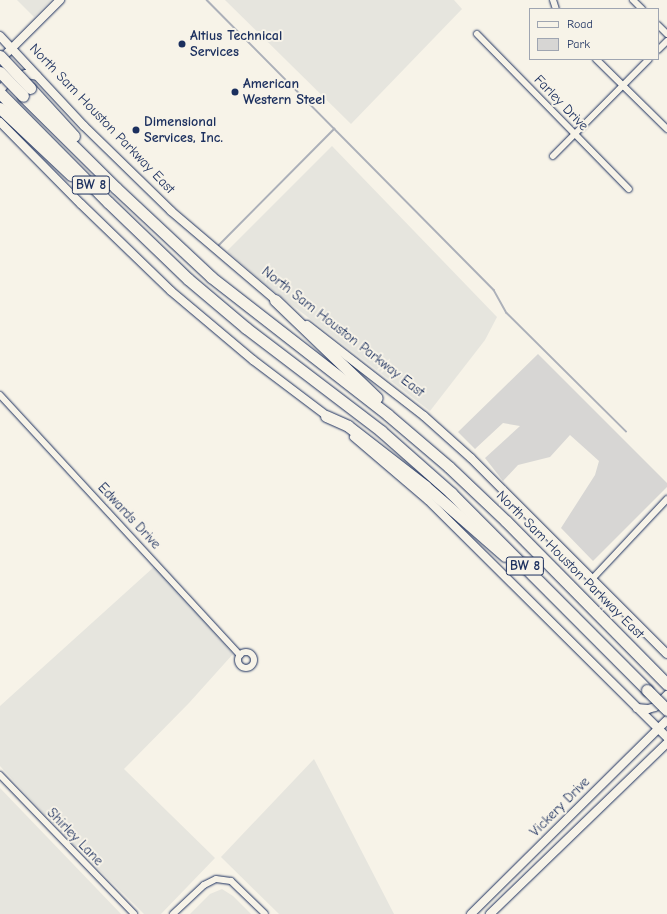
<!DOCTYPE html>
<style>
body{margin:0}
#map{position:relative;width:667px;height:914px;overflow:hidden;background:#f7f3e8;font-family:"Comic Neue",sans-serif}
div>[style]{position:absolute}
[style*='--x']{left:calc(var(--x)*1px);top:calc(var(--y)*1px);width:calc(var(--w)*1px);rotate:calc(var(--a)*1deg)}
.built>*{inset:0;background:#e6e5de}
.green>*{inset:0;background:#d7d6d4}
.stream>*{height:1.5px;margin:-0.75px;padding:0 0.75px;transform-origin:0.75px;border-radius:0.75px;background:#acb0b9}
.roads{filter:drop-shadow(0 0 1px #1b2f5e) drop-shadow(0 0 1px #1b2f5e)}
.street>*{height:6px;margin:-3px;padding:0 3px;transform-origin:3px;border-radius:3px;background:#f7f3e8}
.street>.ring{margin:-3px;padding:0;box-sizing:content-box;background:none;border:6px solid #f7f3e8;border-radius:50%}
.secondary>*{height:8px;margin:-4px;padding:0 4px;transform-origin:4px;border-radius:4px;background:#f7f3e8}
.highway>*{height:11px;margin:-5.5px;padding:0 5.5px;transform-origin:5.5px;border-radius:5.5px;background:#f7f3e8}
.bridges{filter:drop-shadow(0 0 1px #1b2f5e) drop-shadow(0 0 1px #1b2f5e)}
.highway-bridge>*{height:11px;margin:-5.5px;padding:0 5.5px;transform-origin:5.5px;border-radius:5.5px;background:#f7f3e8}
.dots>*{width:11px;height:11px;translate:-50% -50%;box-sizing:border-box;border:2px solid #f7f3e8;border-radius:50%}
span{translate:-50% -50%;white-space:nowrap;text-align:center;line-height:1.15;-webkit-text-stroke:4px #f7f3e8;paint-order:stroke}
.shield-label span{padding:1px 3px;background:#f7f3e8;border:1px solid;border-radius:3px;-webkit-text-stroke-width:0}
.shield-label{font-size:13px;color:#1b2f5e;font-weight:700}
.poi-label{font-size:14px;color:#1b2f5e;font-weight:700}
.left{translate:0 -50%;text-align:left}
.street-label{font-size:14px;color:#1b2f5e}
.legend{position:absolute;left:529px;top:8px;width:130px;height:52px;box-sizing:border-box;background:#f7f3e8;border:1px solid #9fa5b1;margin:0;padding:5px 7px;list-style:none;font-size:12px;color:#1b2f5e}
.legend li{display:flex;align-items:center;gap:8px;height:20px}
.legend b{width:20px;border:1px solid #9fa5b1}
</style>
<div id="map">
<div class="built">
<i style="clip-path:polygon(17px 0,51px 0,34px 17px)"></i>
<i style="clip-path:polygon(225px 0,454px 0,462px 9px,351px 124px)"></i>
<i style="clip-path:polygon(332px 146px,497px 317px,485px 340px,430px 411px,266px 285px,227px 251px)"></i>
<i style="clip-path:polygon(155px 566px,233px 654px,189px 703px,124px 769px,215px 858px,161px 914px,144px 914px,61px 832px,0 766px,0 706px)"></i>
<i style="clip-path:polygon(314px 759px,394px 914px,279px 914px,221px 857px)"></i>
<i style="clip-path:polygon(0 788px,121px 914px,0 914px)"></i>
<i style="clip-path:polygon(222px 889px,233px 896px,251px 914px,190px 914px,210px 894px)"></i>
</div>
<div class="green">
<i style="clip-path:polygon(538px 354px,667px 483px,667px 487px,593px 561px,561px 528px,595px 475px,599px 461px,570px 435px,550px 457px,518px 465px,503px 481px,485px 458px,520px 426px,503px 423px,475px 449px,458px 432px)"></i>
</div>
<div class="stream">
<i style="--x:207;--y:0;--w:408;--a:45.3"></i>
<i style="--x:494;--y:290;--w:26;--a:61"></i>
<i style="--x:507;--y:313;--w:168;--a:44.8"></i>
<i style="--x:218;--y:246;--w:165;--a:-45.2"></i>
</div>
<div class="roads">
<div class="street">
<i style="--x:553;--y:0;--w:9;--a:72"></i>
<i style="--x:633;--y:0;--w:13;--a:45"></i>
<i style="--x:658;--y:25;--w:13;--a:45"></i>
<i style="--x:477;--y:34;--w:217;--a:45.6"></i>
<i style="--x:658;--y:50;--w:13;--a:-45"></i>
<i style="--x:596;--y:59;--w:100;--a:44.6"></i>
<i style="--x:553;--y:156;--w:136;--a:-45.3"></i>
<i style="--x:0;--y:395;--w:354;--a:47.3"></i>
<i style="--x:592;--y:579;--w:110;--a:-46.8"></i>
<i class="ring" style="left:238px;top:652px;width:10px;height:10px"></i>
<i style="--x:0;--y:775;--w:193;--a:46"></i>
<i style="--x:173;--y:914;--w:42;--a:-43.1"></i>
<i style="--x:204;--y:885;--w:13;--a:-27"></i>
<i style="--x:216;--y:879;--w:15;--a:8"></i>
<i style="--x:231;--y:881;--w:47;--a:44.1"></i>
</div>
<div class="secondary">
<i style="--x:0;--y:36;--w:123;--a:47"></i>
<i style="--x:84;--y:126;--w:122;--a:44.3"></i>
<i style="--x:171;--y:211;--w:142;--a:40.4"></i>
<i style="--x:0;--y:60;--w:85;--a:-45"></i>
<i style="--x:0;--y:90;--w:13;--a:-48"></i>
<i style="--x:9;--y:80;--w:11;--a:-22"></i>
<i style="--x:19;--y:76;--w:7;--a:-16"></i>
<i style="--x:26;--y:74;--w:11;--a:10"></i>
<i style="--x:0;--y:122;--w:115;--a:45.4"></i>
<i style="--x:81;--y:204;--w:125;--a:44"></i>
<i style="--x:171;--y:291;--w:107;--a:40.1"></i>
<i style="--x:253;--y:360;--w:98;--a:37.1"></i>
<i style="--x:307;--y:325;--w:148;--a:37.9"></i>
<i style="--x:424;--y:416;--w:63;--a:41.8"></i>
<i style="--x:471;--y:458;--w:277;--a:45"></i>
<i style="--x:354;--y:437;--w:97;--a:40.4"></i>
<i style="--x:428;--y:500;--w:337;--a:44.8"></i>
<i style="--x:637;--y:708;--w:11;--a:5"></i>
<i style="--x:648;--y:709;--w:7;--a:-16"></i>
<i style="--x:655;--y:707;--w:17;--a:-45"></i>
<i style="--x:471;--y:914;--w:276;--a:-44.7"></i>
<i style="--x:490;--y:914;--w:246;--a:-44"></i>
</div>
<div class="highway">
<i style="--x:30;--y:88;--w:65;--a:47.5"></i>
<i style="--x:0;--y:93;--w:153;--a:45.3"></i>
<i style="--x:108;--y:202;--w:111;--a:43.9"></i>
<i style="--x:188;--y:279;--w:76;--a:40.2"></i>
<i style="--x:246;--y:328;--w:170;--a:37.3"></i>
<i style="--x:381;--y:431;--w:94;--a:41.5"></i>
<i style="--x:451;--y:493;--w:278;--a:45.1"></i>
<i style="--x:23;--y:96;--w:131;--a:44.7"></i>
<i style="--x:116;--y:188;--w:130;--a:43.1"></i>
<i style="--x:211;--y:277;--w:224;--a:37.9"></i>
<i style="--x:388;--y:415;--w:80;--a:40.4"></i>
<i style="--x:449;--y:467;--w:79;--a:43.5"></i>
<i style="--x:506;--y:521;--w:229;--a:45.4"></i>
<i style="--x:0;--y:108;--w:98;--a:43.3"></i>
<i style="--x:275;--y:300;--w:141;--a:43.9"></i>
<i style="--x:326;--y:416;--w:24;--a:24"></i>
<i style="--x:348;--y:426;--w:98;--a:37.9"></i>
<i style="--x:425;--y:486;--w:106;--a:41.2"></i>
</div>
</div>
<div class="bridges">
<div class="highway-bridge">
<i style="--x:0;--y:56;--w:44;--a:46.8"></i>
<i style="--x:0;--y:72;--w:33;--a:46"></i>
<i style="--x:647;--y:690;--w:28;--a:45"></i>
</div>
</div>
<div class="dots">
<i style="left:182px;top:44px;background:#1b2f5e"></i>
<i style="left:235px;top:92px;background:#1b2f5e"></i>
<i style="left:136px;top:130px;background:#1b2f5e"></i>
</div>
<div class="shield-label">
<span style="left:91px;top:185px">BW 8</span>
<span style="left:525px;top:566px">BW 8</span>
</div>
<div class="poi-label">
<span class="left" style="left:190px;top:44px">Altius Technical<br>Services</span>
<span class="left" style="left:243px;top:92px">American<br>Western Steel</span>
<span class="left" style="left:144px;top:130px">Dimensional<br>Services, Inc.</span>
</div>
<div class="street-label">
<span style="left:561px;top:103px;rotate:46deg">Farley Drive</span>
<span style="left:102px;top:119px;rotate:46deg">North Sam Houston Parkway East</span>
<span style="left:343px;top:332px;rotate:38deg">North Sam Houston Parkway East</span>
<span style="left:129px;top:516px;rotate:47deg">Edwards Drive</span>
<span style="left:570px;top:565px;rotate:45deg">North Sam Houston Parkway East</span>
<span style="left:560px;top:807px;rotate:-45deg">Vickery Drive</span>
<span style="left:75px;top:837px;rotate:46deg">Shirley Lane</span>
</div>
<ul class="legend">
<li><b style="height:5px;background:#f7f3e8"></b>Road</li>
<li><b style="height:11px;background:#d7d6d4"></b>Park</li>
</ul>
</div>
